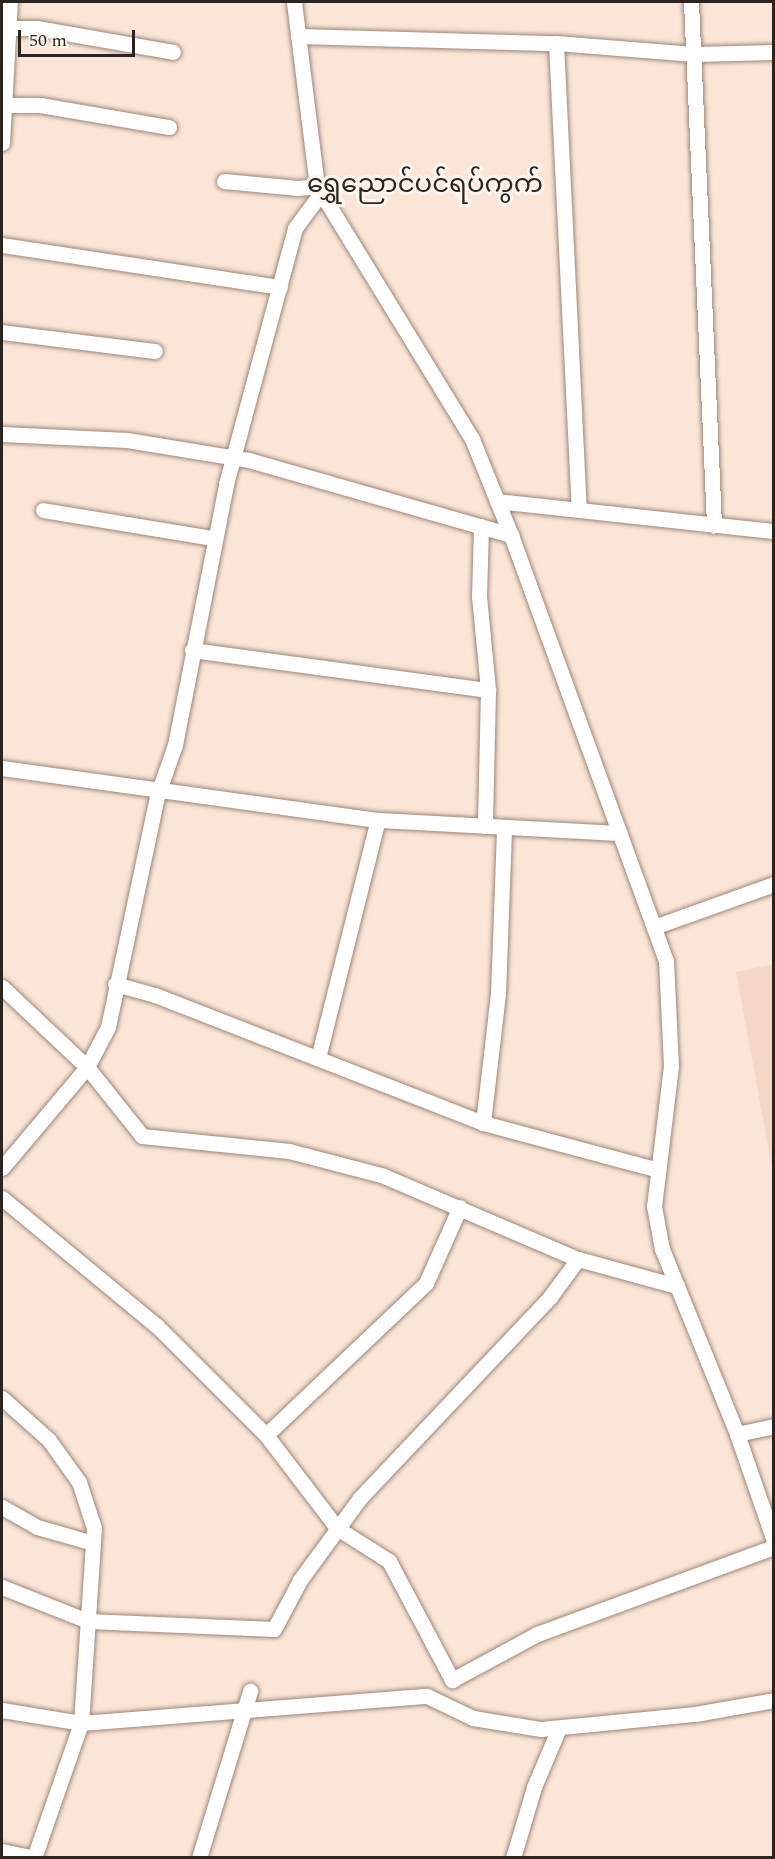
<!DOCTYPE html>
<meta charset="utf-8">
<style>
body{margin:0}
#map{position:relative;width:775px;height:1859px;overflow:hidden;background:#fbe5d6;font-family:Spectral,"Noto Sans Myanmar",serif}
div>[style]{position:absolute}
[style*='--x']{left:calc(var(--x)*1px);top:calc(var(--y)*1px);width:calc(var(--w)*1px);rotate:calc(var(--a)*1deg)}
.built>*{inset:0;background:#f4d7c5}
.roads{filter:drop-shadow(0 0 2px #9b877a) drop-shadow(0 0 2px #9b877a)}
.minor>*{height:15px;margin:-7.5px;padding:0 7.5px;transform-origin:7.5px;border-radius:7.5px;background:#fff}
span{translate:-50% -50%;white-space:nowrap;text-align:center;line-height:1.15;-webkit-text-stroke:6px #fef5ef;paint-order:stroke}
.quarter-label{font-size:26px;color:#2c251f}
.frame{position:absolute;inset:0;border:3px solid #2c251f;pointer-events:none}
.scale{position:absolute;left:18px;top:30px;width:117px;height:27px;box-sizing:border-box;border:3px solid #2c251f;border-top:0;padding-left:8px;font-size:18px;line-height:21px;white-space:nowrap;color:#2c251f;-webkit-text-stroke:4px #fef5ef;paint-order:stroke}
</style>
<div id="map">
<div class="built">
<i style="clip-path:polygon(773px 964px,774px 964px,773px 1173px,736px 972px)"></i>
</div>
<div class="roads">
<div class="minor">
<i style="--x:294;--y:2;--w:185;--a:82.9"></i>
<i style="--x:317;--y:186;--w:297;--a:58.5"></i>
<i style="--x:472;--y:439;--w:104;--a:67.9"></i>
<i style="--x:511;--y:535;--w:452;--a:70"></i>
<i style="--x:666;--y:960;--w:106;--a:87.3"></i>
<i style="--x:671;--y:1066;--w:141;--a:96.9"></i>
<i style="--x:654;--y:1206;--w:44;--a:79.5"></i>
<i style="--x:662;--y:1249;--w:200;--a:67.9"></i>
<i style="--x:737;--y:1434;--w:113;--a:70.9"></i>
<i style="--x:691;--y:2;--w:524;--a:87.48"></i>
<i style="--x:6;--y:28;--w:31;--a:0"></i>
<i style="--x:37;--y:28;--w:138;--a:10"></i>
<i style="--x:298;--y:36;--w:258;--a:1.6"></i>
<i style="--x:556;--y:43;--w:138;--a:4.6"></i>
<i style="--x:694;--y:54;--w:80;--a:-1.4"></i>
<i style="--x:556;--y:43;--w:467;--a:87.2"></i>
<i style="--x:2;--y:105;--w:38;--a:0"></i>
<i style="--x:40;--y:105;--w:131;--a:9.7"></i>
<i style="--x:2;--y:143;--w:141;--a:-86.8"></i>
<i style="--x:224;--y:181;--w:74;--a:5.4"></i>
<i style="--x:298;--y:188;--w:19;--a:-6"></i>
<i style="--x:2;--y:245;--w:281;--a:8.6"></i>
<i style="--x:2;--y:332;--w:154;--a:7.1"></i>
<i style="--x:2;--y:434;--w:125;--a:2.7"></i>
<i style="--x:127;--y:440;--w:124;--a:9.3"></i>
<i style="--x:249;--y:460;--w:273;--a:16"></i>
<i style="--x:497;--y:501;--w:279;--a:6.2"></i>
<i style="--x:43;--y:510;--w:171;--a:9.4"></i>
<i style="--x:481;--y:526;--w:70;--a:91.6"></i>
<i style="--x:479;--y:596;--w:94;--a:84.5"></i>
<i style="--x:488;--y:690;--w:136;--a:91.3"></i>
<i style="--x:192;--y:650;--w:299;--a:7.7"></i>
<i style="--x:2;--y:768;--w:380;--a:7.9"></i>
<i style="--x:378;--y:820;--w:242;--a:3.1"></i>
<i style="--x:654;--y:927;--w:127;--a:-19.7"></i>
<i style="--x:115;--y:984;--w:41;--a:15.4"></i>
<i style="--x:155;--y:995;--w:352;--a:21.3"></i>
<i style="--x:483;--y:1123;--w:181;--a:15"></i>
<i style="--x:2;--y:987;--w:117;--a:43.3"></i>
<i style="--x:87;--y:1067;--w:88;--a:51.4"></i>
<i style="--x:142;--y:1136;--w:148;--a:5.8"></i>
<i style="--x:289;--y:1151;--w:98;--a:14.7"></i>
<i style="--x:384;--y:1176;--w:211;--a:23.2"></i>
<i style="--x:318;--y:1058;--w:245;--a:-75.9"></i>
<i style="--x:483;--y:1123;--w:130;--a:-83.4"></i>
<i style="--x:498;--y:994;--w:167;--a:-87.9"></i>
<i style="--x:2;--y:1168;--w:132;--a:-49.9"></i>
<i style="--x:87;--y:1067;--w:45;--a:-62.3"></i>
<i style="--x:108;--y:1027;--w:236;--a:-78"></i>
<i style="--x:157;--y:796;--w:54;--a:-70.6"></i>
<i style="--x:175;--y:745;--w:266;--a:-78.9"></i>
<i style="--x:226;--y:484;--w:265;--a:-74.9"></i>
<i style="--x:295;--y:228;--w:44;--a:-53.4"></i>
<i style="--x:2;--y:1198;--w:201;--a:39.6"></i>
<i style="--x:157;--y:1326;--w:154;--a:45"></i>
<i style="--x:266;--y:1435;--w:117;--a:52.6"></i>
<i style="--x:337;--y:1528;--w:62;--a:32.4"></i>
<i style="--x:389;--y:1561;--w:135;--a:62.1"></i>
<i style="--x:452;--y:1680;--w:97;--a:-28.4"></i>
<i style="--x:537;--y:1634;--w:252;--a:-20.2"></i>
<i style="--x:2;--y:1398;--w:63;--a:41.8"></i>
<i style="--x:49;--y:1440;--w:52;--a:54.5"></i>
<i style="--x:79;--y:1482;--w:48;--a:71.9"></i>
<i style="--x:94;--y:1528;--w:195;--a:93.8"></i>
<i style="--x:81;--y:1723;--w:143;--a:109.2"></i>
<i style="--x:737;--y:1434;--w:38;--a:-12"></i>
<i style="--x:266;--y:1435;--w:221;--a:-43.5"></i>
<i style="--x:426;--y:1283;--w:83;--a:-65.9"></i>
<i style="--x:2;--y:1507;--w:40;--a:29.7"></i>
<i style="--x:37;--y:1527;--w:58;--a:15.9"></i>
<i style="--x:2;--y:1587;--w:92;--a:21.6"></i>
<i style="--x:88;--y:1621;--w:186;--a:2.5"></i>
<i style="--x:274;--y:1629;--w:55;--a:-62"></i>
<i style="--x:300;--y:1580;--w:102;--a:-53.8"></i>
<i style="--x:360;--y:1498;--w:277;--a:-46.6"></i>
<i style="--x:550;--y:1297;--w:47;--a:-53.6"></i>
<i style="--x:578;--y:1259;--w:103;--a:15.3"></i>
<i style="--x:2;--y:1710;--w:80;--a:9.3"></i>
<i style="--x:81;--y:1723;--w:347;--a:-4.5"></i>
<i style="--x:427;--y:1696;--w:51;--a:25.6"></i>
<i style="--x:473;--y:1718;--w:69;--a:9.2"></i>
<i style="--x:541;--y:1729;--w:155;--a:-5.6"></i>
<i style="--x:695;--y:1714;--w:80;--a:-10"></i>
<i style="--x:2;--y:1851;--w:35;--a:12"></i>
<i style="--x:199;--y:1858;--w:175;--a:-73"></i>
<i style="--x:513;--y:1858;--w:74;--a:-73.5"></i>
<i style="--x:534;--y:1787;--w:64;--a:-67"></i>
</div>
</div>
<div class="quarter-label">
<span style="left:425px;top:185px">ရွှေညောင်ပင်ရပ်ကွက်</span>
</div>
<div class="frame"></div>
<div class="scale">50 m</div>
</div>
